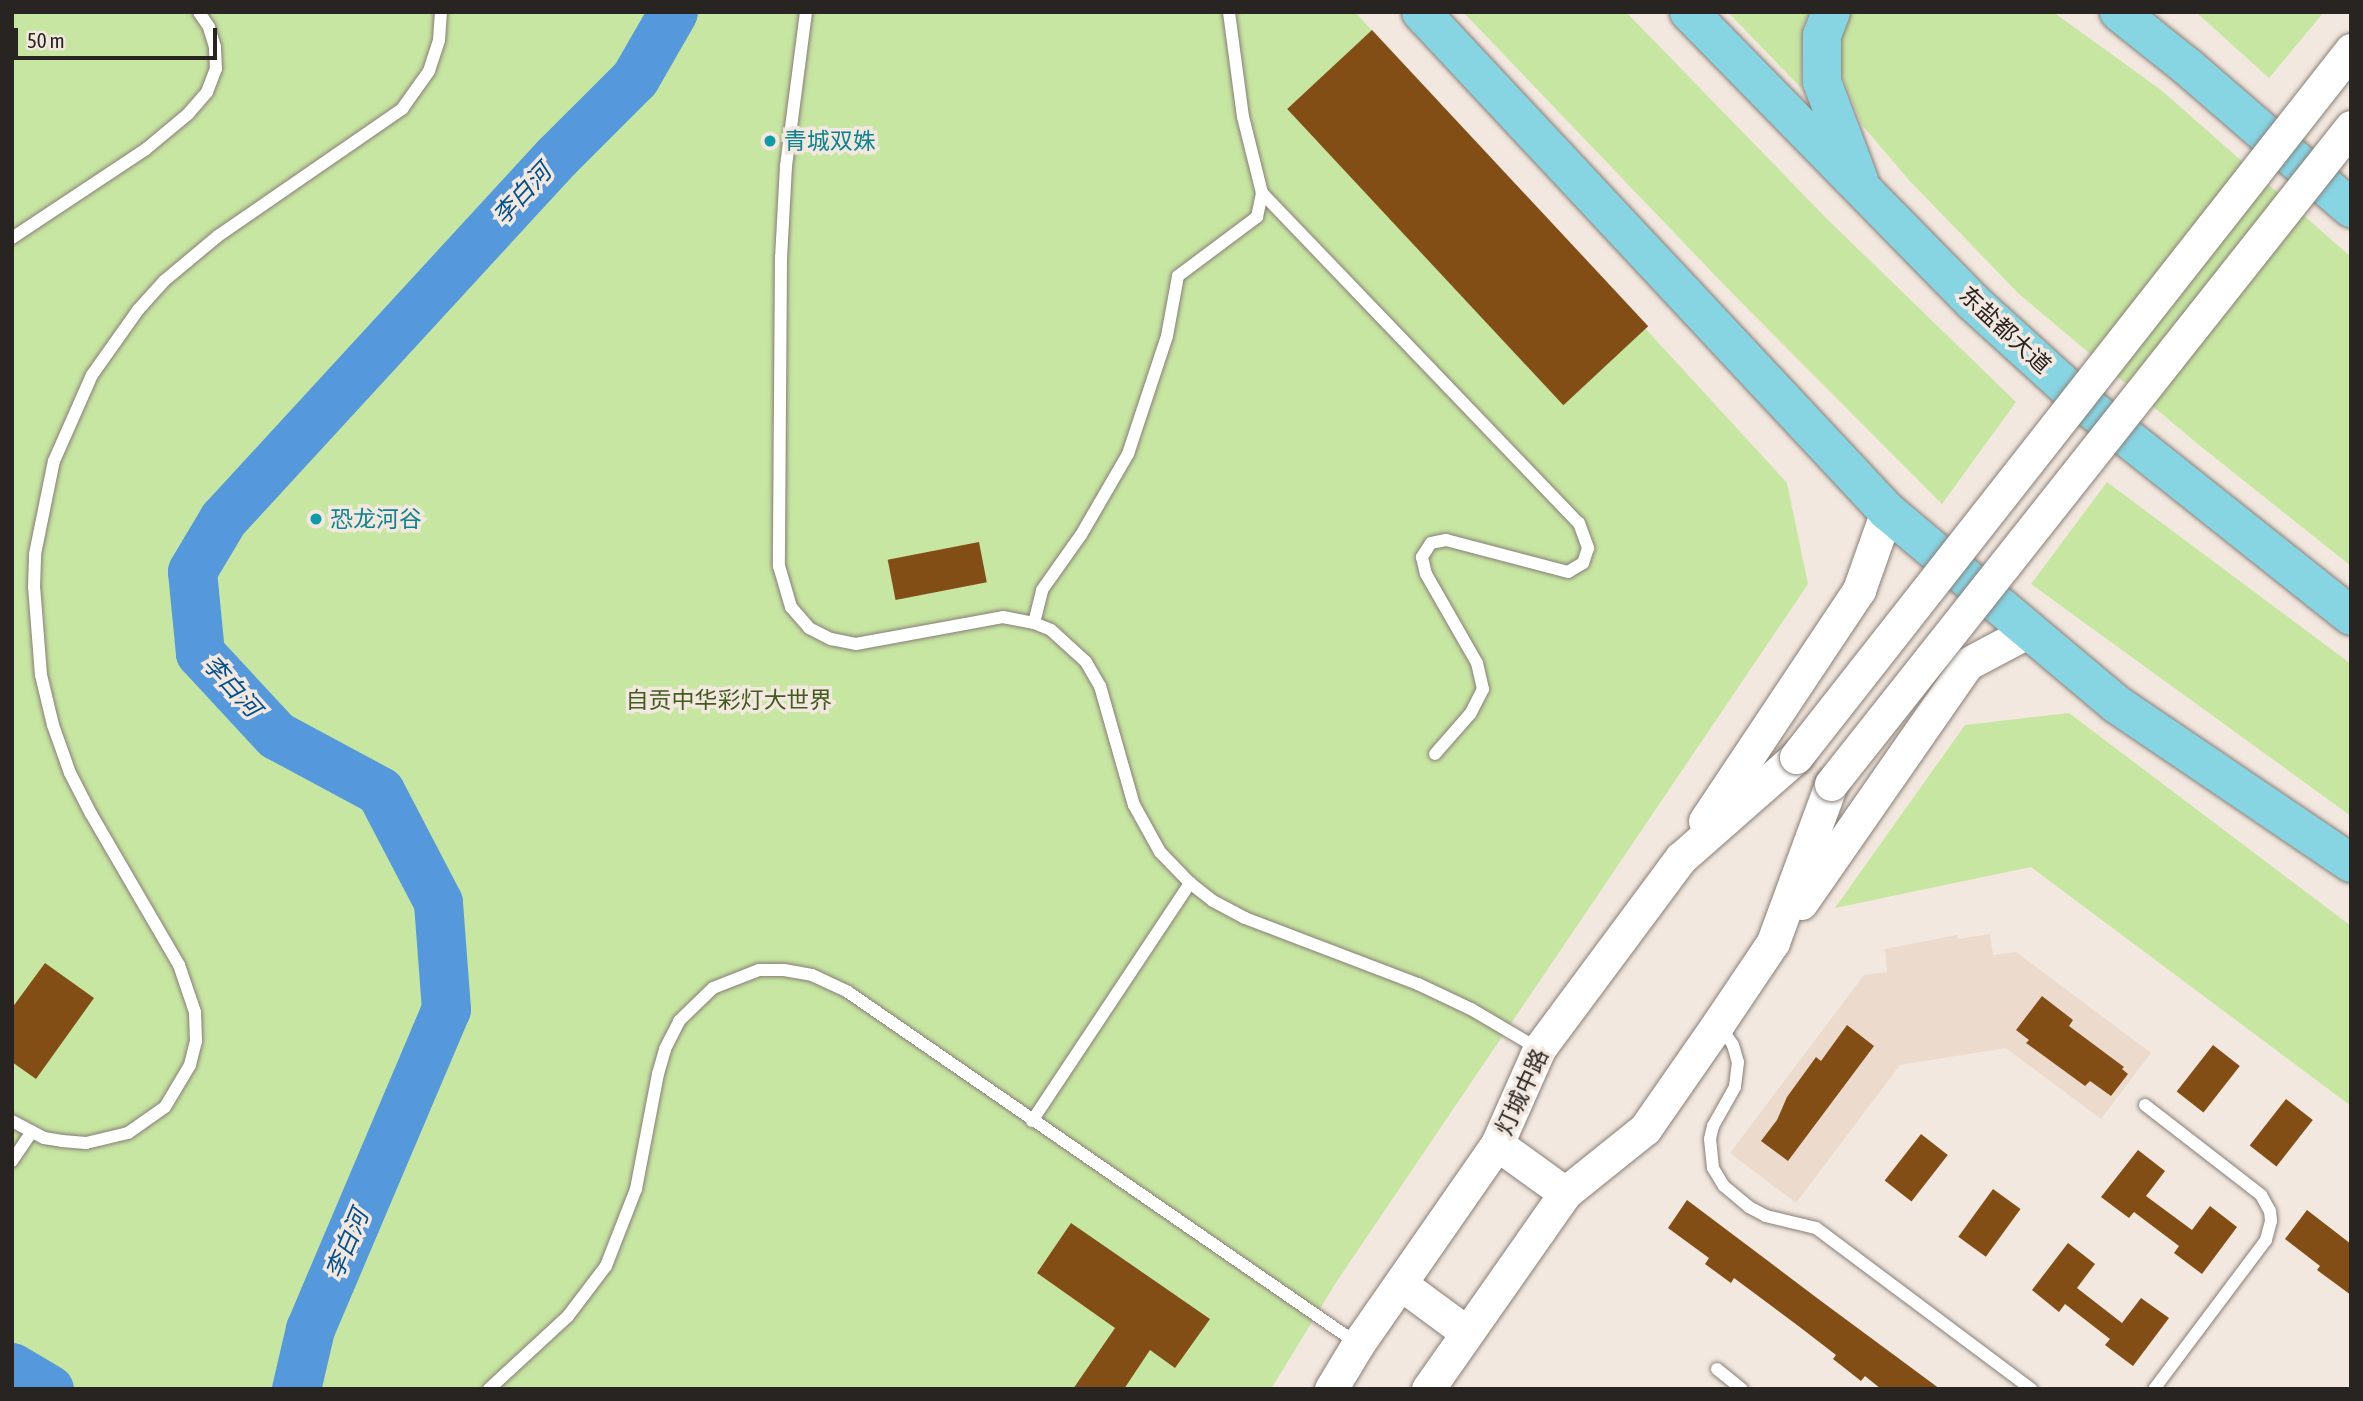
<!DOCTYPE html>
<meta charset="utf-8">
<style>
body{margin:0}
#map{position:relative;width:2363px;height:1401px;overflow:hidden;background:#f2e8df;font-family:"Asap Condensed","Noto Sans SC",sans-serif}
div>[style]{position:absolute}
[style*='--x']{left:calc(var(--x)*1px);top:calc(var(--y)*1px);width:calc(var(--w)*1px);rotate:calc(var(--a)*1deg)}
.built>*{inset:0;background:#ecdbcd}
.green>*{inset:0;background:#c7e6a2}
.river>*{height:49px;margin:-24.5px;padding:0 24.5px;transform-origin:24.5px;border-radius:24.5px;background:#5598db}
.building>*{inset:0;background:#824e15;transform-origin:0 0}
.roads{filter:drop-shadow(0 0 2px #887e76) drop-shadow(0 0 2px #887e76)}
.service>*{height:12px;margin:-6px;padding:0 6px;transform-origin:6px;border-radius:6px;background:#fff}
.secondary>*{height:33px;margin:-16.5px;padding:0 16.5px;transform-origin:16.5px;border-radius:16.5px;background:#fff}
.trunk>*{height:38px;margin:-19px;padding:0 19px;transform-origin:19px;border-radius:19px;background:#87d4e3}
.bridges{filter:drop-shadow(0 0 2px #887e76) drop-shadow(0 0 2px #887e76)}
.secondary-bridge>*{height:33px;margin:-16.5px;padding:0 16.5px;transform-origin:16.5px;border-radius:16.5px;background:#fff}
.dots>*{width:19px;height:19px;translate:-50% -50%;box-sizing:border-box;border:4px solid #f2e8df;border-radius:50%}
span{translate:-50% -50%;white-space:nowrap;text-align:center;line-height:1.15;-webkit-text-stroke:7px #f2e8df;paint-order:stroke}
.culture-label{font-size:23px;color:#0d838f}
.left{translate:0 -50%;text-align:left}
.street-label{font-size:23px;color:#282421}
.park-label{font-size:23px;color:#435b1f}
.water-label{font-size:24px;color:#00508d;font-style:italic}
.frame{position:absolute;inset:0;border:14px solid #282421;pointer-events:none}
.scale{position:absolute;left:14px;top:28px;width:203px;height:32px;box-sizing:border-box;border:4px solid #282421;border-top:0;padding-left:9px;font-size:21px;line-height:24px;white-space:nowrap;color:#282421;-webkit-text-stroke:5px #f2e8df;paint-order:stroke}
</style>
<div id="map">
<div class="built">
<i style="clip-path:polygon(1990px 934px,1993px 955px,2016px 952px,2151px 1053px,2101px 1119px,2006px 1048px,1900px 1065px,1796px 1203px,1730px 1153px,1864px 975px,1887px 972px,1885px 949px,1957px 935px,1958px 939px)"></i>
</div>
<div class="green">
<i style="clip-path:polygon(12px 12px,1355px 12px,1787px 483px,1808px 584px,1337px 1281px,1271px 1389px,12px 1389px)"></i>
<i style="clip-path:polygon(1463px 12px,1626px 12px,1826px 218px,2016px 402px,1942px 504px,1730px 291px)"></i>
<i style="clip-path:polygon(1728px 12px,1809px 12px,1803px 25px,1801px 88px)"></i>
<i style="clip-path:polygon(1852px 12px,2053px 12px,2161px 90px,2351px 257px,2351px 566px,2199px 445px,2019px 294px,1908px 179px,1862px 125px,1841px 73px,1841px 30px)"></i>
<i style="clip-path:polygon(2196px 12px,2324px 12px,2269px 78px)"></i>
<i style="clip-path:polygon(2107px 482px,2351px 664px,2351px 816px,2031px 584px)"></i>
<i style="clip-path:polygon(2069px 713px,2351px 926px,2351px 1106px,2031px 867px,1835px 908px,1965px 725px)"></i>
</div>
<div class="river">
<i style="--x:12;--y:1367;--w:43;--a:30.7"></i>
<i style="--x:296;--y:1389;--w:62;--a:-76.9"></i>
<i style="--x:310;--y:1329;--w:348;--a:-67"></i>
<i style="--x:446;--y:1009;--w:107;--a:-94.3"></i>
<i style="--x:438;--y:902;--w:125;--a:-117.6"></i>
<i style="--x:380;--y:791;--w:118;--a:-151.7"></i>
<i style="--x:276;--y:735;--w:112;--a:-132.8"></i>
<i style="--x:200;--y:653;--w:82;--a:-95.6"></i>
<i style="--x:192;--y:571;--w:61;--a:-59.2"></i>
<i style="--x:223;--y:519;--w:493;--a:-47.4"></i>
<i style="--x:557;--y:156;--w:110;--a:-45"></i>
<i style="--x:635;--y:78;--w:76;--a:-60.1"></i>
</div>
<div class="building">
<i style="left:1372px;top:30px;width:405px;height:116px;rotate:47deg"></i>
<i style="left:979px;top:542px;width:41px;height:93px;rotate:79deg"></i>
<i style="clip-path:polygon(45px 963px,94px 998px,36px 1079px,12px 1062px,12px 1008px)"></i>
<i style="clip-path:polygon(2042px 996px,2073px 1020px,2069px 1026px,2124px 1067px,2122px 1069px,2128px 1074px,2111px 1096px,2090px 1081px,2085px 1086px,2026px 1043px,2029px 1040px,2016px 1030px)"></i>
<i style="clip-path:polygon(1847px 1025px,1874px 1046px,1788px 1161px,1761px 1141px,1777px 1120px,1787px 1097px,1816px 1057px,1821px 1061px)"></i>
<i style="left:2213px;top:1045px;width:34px;height:59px;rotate:38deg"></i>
<i style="left:2286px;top:1099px;width:34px;height:59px;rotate:38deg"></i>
<i style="left:1921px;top:1134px;width:34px;height:59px;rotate:38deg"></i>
<i style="clip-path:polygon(2138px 1150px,2165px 1171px,2146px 1196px,2192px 1230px,2210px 1206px,2237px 1227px,2202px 1274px,2174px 1253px,2179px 1246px,2134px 1212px,2129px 1218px,2101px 1197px)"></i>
<i style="left:1993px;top:1189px;width:34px;height:59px;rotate:36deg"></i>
<i style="clip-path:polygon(1687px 1200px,1821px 1301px,1940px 1389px,1881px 1389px,1865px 1376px,1861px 1381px,1833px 1359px,1836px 1355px,1801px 1328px,1734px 1278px,1731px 1283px,1705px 1264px,1709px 1258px,1668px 1228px)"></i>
<i style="clip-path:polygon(2307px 1210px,2351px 1244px,2351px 1295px,2317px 1270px,2320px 1266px,2285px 1239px)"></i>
<i style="clip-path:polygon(1071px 1223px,1210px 1319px,1175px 1368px,1150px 1350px,1124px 1389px,1073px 1389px,1115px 1328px,1037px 1273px)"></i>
<i style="clip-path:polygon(2068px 1243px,2095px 1264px,2077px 1288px,2122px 1323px,2141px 1298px,2169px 1318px,2133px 1366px,2105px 1345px,2110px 1339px,2065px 1304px,2059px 1312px,2032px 1290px)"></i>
</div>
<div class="roads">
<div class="service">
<i style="--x:806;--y:12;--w:155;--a:97.4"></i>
<i style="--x:786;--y:166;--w:91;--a:93.1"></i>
<i style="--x:781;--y:257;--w:309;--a:90.4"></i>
<i style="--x:779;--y:566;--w:43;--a:73.7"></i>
<i style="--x:791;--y:607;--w:28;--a:49"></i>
<i style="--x:809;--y:628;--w:25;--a:27"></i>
<i style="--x:831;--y:639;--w:25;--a:11"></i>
<i style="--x:856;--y:644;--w:149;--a:-10.4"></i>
<i style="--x:1003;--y:617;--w:32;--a:11"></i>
<i style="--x:1034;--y:623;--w:18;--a:22"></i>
<i style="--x:1051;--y:630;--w:47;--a:42.4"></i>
<i style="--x:1086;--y:662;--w:28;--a:60"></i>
<i style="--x:1100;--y:686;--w:124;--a:74.1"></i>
<i style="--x:1134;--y:805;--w:54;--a:61"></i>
<i style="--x:1160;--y:852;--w:43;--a:45.9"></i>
<i style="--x:1190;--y:883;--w:29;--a:38"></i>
<i style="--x:1213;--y:901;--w:36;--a:28"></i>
<i style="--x:1245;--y:918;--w:185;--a:20.9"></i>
<i style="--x:1418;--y:984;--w:59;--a:25.3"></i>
<i style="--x:1471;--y:1009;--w:79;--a:30.5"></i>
<i style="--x:1262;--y:193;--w:458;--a:46.2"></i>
<i style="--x:1579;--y:523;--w:27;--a:70"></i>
<i style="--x:1588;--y:548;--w:16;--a:108"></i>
<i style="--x:1583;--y:563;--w:17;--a:149"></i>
<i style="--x:1568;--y:572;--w:126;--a:-165.3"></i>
<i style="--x:1446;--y:540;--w:15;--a:169"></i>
<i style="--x:1431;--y:543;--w:17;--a:123"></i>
<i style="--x:1422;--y:557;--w:17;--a:77"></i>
<i style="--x:1426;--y:574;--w:103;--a:60.2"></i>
<i style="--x:1477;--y:663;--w:27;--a:77"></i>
<i style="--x:1483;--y:689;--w:28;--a:117"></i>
<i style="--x:1470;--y:714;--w:53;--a:131.2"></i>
<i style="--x:12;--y:238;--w:161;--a:-33.6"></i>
<i style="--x:146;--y:149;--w:55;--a:-39.8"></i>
<i style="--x:188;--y:114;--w:29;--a:-49"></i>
<i style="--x:207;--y:92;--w:25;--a:-69"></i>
<i style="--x:216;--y:69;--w:22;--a:-93"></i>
<i style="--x:215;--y:47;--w:21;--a:-107"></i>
<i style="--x:209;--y:27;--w:18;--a:-124"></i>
<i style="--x:1034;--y:623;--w:34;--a:-76"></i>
<i style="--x:1042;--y:590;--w:67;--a:-54.7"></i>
<i style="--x:1081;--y:535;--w:94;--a:-59.9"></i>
<i style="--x:1128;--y:454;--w:124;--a:-71.7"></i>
<i style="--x:1167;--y:336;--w:61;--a:-79.6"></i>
<i style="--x:1178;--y:276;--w:99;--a:-36.8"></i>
<i style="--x:1257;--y:217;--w:25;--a:-78"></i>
<i style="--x:1262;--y:193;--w:78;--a:-104"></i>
<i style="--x:1243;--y:117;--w:106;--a:-97.6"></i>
<i style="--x:1719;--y:1025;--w:24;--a:55"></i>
<i style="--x:1733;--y:1045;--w:18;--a:74"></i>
<i style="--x:1738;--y:1062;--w:25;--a:97"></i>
<i style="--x:1735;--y:1087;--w:45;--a:119.4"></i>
<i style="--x:1713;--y:1126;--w:13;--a:103"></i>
<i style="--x:1710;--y:1139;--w:29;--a:84"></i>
<i style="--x:1713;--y:1168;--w:21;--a:59"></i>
<i style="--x:1724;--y:1186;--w:33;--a:40"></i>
<i style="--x:1749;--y:1207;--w:19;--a:28"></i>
<i style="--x:1766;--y:1216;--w:51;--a:13.5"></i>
<i style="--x:1816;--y:1228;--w:269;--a:36.8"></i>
<i style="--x:2145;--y:1105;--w:147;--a:37.8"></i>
<i style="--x:2261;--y:1195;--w:18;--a:61"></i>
<i style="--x:2270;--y:1211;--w:10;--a:84"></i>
<i style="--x:2271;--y:1221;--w:20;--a:105"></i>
<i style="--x:2266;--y:1240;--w:186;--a:126.9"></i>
<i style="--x:12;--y:1121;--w:36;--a:28"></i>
<i style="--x:44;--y:1138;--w:18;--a:9"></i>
<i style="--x:62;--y:1141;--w:24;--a:5"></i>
<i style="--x:86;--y:1143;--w:43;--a:-13.4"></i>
<i style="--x:128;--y:1133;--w:45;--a:-35.1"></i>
<i style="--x:165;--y:1107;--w:49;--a:-59.2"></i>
<i style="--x:190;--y:1065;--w:25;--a:-76"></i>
<i style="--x:196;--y:1041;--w:29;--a:-92"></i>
<i style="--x:195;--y:1012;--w:50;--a:-108.8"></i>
<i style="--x:179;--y:965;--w:175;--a:-120.2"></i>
<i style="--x:91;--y:814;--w:46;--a:-117.1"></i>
<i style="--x:70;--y:773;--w:51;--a:-109.5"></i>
<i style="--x:53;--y:725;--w:51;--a:-103.5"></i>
<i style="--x:41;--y:675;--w:88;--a:-94.5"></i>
<i style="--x:34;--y:587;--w:33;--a:-88"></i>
<i style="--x:35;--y:554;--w:95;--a:-78.5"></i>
<i style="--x:54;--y:461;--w:94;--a:-66.2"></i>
<i style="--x:92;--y:375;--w:80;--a:-54.7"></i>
<i style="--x:138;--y:310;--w:39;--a:-48"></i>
<i style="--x:164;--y:281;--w:70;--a:-39.8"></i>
<i style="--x:218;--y:236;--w:224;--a:-34.6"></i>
<i style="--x:402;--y:109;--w:47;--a:-54.6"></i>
<i style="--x:429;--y:71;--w:33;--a:-72"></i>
<i style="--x:439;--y:40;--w:28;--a:-86"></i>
<i style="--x:1032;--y:1121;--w:286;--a:-56.4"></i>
<i style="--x:12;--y:1161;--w:34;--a:-56"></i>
<i style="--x:1717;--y:1369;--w:32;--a:39"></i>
<i style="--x:489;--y:1389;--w:108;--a:-42.7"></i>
<i style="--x:568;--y:1316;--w:63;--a:-52.8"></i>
<i style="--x:606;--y:1266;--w:83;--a:-68.7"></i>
<i style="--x:636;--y:1189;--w:117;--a:-79.2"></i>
<i style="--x:658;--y:1074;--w:26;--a:-74"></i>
<i style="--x:665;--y:1049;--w:31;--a:-63"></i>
<i style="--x:679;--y:1021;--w:47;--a:-44.1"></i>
<i style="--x:713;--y:988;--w:49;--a:-21.4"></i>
<i style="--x:759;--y:970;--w:25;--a:0"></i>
<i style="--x:784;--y:970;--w:28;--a:10"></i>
<i style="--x:812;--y:975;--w:40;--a:25"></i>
<i style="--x:848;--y:992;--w:620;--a:34.61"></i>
</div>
<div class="secondary">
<i style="--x:1705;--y:821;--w:278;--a:-56.3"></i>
<i style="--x:1859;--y:590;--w:84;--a:-70.5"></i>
<i style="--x:1801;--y:903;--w:291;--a:-55.2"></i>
<i style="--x:1967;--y:664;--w:72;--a:-28"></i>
<i style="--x:1497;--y:1144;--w:84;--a:35.8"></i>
<i style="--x:1401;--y:1284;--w:81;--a:36.4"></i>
<i style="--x:1331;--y:1389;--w:52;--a:-59"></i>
<i style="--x:1358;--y:1344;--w:244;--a:-55.2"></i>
<i style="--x:1497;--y:1144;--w:104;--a:-66.1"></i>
<i style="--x:1539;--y:1049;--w:238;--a:-53.4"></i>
<i style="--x:1681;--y:858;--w:153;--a:-41.3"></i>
<i style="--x:1428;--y:1389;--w:239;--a:-55"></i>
<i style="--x:1565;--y:1193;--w:102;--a:-38.7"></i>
<i style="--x:1645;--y:1129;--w:128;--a:-55.2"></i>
<i style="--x:1718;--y:1024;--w:99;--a:-56.1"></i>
<i style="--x:1773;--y:942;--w:168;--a:-69.8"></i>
</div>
<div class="trunk">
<i style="--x:1421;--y:12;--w:683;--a:46.96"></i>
<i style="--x:1887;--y:511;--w:299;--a:40.1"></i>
<i style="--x:2116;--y:704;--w:284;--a:34.1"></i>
<i style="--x:1689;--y:12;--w:406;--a:45.6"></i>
<i style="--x:1973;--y:302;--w:153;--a:42.3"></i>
<i style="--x:2086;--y:405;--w:339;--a:38.5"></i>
<i style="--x:1831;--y:12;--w:25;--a:111"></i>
<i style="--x:1822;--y:35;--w:47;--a:90"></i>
<i style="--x:1822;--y:82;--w:105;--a:69.3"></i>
<i style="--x:2119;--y:12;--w:88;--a:38.6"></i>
<i style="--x:2188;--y:67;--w:216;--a:40.9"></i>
</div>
</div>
<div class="bridges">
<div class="secondary-bridge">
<i style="--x:1796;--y:757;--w:899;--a:-51.87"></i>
<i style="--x:1831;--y:784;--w:838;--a:-51.64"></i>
</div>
</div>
<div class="dots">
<i style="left:770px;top:141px;background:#0f9aa8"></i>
<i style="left:316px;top:519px;background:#0f9aa8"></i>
</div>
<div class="culture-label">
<span class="left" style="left:784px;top:141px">青城双姝</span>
<span class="left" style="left:330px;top:519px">恐龙河谷</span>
</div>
<div class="street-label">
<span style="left:2005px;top:330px;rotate:43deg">东盐都大道</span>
<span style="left:1522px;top:1092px;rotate:-65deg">灯城中路</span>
</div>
<div class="park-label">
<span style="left:729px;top:700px">自贡中华彩灯大世界</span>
</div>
<div class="water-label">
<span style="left:522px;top:194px;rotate:-47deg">李白河</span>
<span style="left:232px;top:686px;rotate:48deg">李白河</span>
<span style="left:347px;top:1244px;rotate:-67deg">李白河</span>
</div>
<div class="frame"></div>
<div class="scale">50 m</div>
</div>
